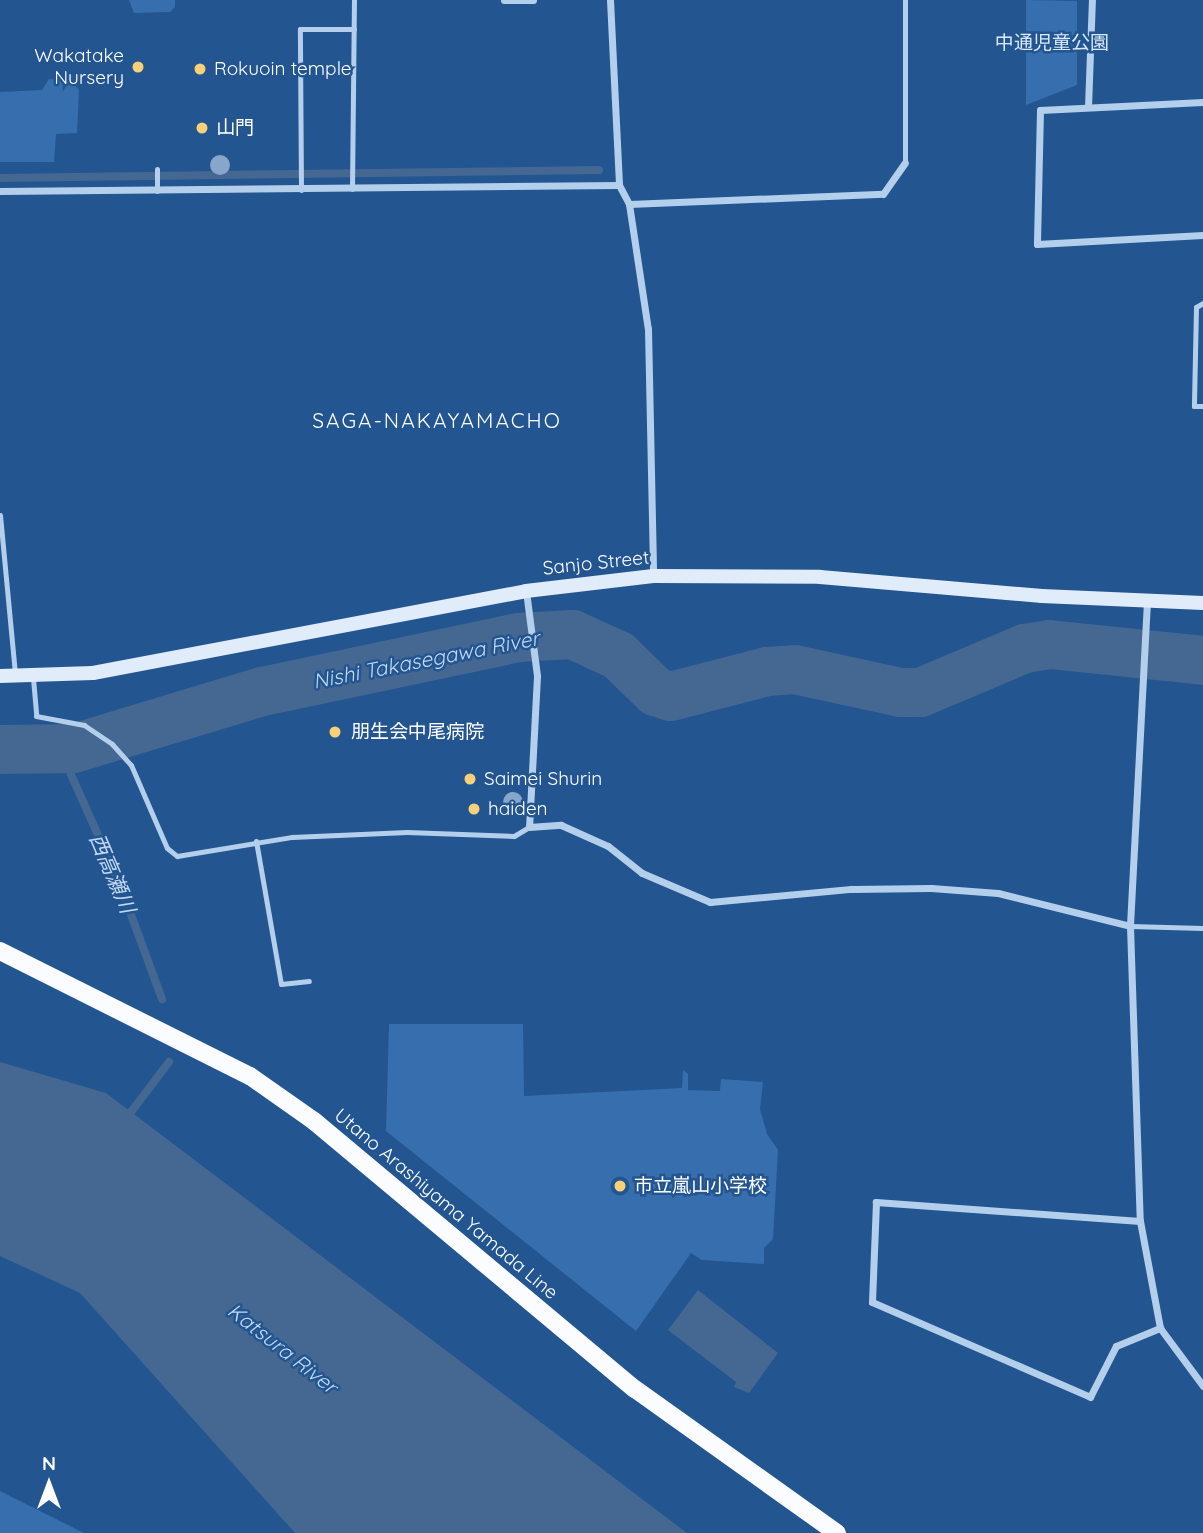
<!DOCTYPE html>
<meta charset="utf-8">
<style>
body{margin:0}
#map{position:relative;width:1203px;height:1533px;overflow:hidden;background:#235591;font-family:Quicksand,"Noto Sans JP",sans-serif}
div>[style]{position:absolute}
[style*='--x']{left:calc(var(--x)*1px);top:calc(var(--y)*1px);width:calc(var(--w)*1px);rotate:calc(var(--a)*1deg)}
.green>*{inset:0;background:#376fae}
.water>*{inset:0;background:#446892}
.stream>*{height:8px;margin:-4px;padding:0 4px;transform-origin:4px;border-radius:4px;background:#446892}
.river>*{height:49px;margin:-24.5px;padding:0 24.5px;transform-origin:24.5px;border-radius:24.5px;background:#446892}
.lane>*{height:5px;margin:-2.5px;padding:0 2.5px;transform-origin:2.5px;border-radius:2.5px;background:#b4cfec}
.street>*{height:7px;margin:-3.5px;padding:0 3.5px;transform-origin:3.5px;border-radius:3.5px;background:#b4cfec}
.secondary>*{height:14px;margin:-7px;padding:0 7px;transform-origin:7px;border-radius:7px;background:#e0ecfa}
.primary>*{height:18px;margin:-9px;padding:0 9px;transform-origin:9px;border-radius:9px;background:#fafcff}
.trees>*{width:20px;height:20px;margin:-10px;border-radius:50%;background:#88a6ca}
.dots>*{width:19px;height:19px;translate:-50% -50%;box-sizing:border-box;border:4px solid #235591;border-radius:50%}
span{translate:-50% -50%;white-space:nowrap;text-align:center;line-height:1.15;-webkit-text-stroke:5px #235591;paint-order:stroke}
.park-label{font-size:19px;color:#dae9f9}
.poi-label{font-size:19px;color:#fff}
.right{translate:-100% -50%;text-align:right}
.left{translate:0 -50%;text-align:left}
.street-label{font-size:19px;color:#fff}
.neighbourhood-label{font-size:21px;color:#fff;letter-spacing:2px}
.water-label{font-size:21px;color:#c1d9f3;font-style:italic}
.north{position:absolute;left:14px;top:1449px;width:70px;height:70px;-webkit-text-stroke:5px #235591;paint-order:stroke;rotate:0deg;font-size:19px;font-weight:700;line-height:28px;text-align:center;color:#fff}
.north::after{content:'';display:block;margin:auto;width:24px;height:32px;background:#fff;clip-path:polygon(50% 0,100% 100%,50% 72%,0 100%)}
</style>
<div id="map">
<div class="green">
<i style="clip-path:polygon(129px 0,175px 0,175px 7px,170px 12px,134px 13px)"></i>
<i style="clip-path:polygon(1026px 0,1077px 1px,1077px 85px,1026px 105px)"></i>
<i style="clip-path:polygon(49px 79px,71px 80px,79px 90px,77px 133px,56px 134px,54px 162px,0 162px,0 92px,42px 90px)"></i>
<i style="clip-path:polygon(389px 1024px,523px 1024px,524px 1096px,682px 1088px,683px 1070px,688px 1074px,688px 1090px,720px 1091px,721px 1079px,763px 1082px,760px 1109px,767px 1134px,778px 1150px,773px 1239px,764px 1248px,764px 1264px,702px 1260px,691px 1253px,636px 1331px,386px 1131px)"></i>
<i style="clip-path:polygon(0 1491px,84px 1533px,0 1533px)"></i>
</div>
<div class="water">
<i style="clip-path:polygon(0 1062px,106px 1093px,687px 1533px,295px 1533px,80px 1293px,0 1256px)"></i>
<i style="clip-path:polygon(698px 1290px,778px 1353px,749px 1393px,734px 1387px,736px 1382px,668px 1330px)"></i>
</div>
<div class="stream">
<i style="--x:0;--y:178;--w:599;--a:-0.77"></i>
<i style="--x:60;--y:750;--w:145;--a:65.9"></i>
<i style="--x:119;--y:882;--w:125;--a:69.8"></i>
<i style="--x:131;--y:1112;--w:63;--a:-52.8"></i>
</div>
<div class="river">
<i style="--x:0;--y:749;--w:73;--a:-0.8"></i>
<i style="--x:73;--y:748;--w:197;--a:-16.8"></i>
<i style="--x:262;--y:691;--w:262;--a:-11.9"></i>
<i style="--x:518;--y:637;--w:54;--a:-3.2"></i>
<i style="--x:572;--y:634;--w:51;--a:24.5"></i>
<i style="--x:618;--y:655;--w:52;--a:44.2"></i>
<i style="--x:655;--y:691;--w:16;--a:18"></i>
<i style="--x:670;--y:696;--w:100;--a:-14.5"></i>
<i style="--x:767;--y:671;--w:27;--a:-4"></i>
<i style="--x:794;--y:669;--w:108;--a:12.2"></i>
<i style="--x:900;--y:692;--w:20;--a:0"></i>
<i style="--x:920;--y:692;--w:113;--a:-22.9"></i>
<i style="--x:1024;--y:648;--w:25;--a:-9"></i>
<i style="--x:1049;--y:644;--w:155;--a:5.9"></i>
</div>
<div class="lane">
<i style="--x:905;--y:0;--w:163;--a:90"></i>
<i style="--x:157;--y:169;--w:22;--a:90"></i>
<i style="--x:352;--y:189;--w:189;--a:-89.4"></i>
<i style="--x:301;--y:190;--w:161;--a:-90.4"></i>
<i style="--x:300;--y:29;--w:54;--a:0"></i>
<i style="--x:1203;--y:303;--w:8;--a:150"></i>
<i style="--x:1196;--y:307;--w:99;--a:91.2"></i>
<i style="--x:1194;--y:406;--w:9;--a:0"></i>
<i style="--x:0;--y:515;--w:159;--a:84.6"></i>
<i style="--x:33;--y:678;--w:38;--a:85"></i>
<i style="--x:36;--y:716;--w:49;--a:10.6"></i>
<i style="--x:84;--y:725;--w:34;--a:34"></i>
<i style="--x:112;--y:744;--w:28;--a:48"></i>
<i style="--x:131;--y:765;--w:90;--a:66.6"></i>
<i style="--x:167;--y:848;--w:13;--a:39"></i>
<i style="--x:177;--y:856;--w:117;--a:-9.4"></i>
<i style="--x:292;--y:837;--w:115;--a:-2.5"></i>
<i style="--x:407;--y:832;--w:107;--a:2.1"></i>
<i style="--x:514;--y:836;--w:17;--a:-31"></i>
<i style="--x:256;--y:841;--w:145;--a:80.1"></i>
<i style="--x:281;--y:984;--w:28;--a:-6"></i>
<i style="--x:1130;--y:926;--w:73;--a:1.6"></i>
</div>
<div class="street">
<i style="--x:504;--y:0;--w:29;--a:0"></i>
<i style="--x:610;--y:0;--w:185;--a:87.2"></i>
<i style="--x:619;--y:185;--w:21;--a:62"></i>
<i style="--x:629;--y:204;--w:126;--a:81.4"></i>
<i style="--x:648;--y:329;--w:246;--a:88.8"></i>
<i style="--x:1203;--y:102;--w:163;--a:177.2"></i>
<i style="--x:1040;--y:110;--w:134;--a:91.3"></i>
<i style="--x:1037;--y:244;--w:166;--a:-3.1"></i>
<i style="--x:1088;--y:107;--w:107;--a:-87.9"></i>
<i style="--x:0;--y:191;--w:619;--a:-0.56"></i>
<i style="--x:629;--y:204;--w:254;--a:-2.3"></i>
<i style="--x:883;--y:194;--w:38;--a:-55"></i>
<i style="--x:526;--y:591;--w:86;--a:82.6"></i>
<i style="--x:537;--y:676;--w:151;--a:93"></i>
<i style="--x:529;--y:827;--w:32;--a:-4"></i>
<i style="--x:561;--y:825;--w:51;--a:24.1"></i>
<i style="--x:608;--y:846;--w:43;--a:38.5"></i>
<i style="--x:642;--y:873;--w:74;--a:23.1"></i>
<i style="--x:710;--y:902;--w:142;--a:-5.3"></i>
<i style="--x:851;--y:889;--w:80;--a:-0.7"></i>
<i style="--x:931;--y:888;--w:67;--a:4.3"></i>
<i style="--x:998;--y:893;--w:136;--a:14"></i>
<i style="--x:1147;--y:601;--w:325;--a:93"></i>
<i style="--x:1130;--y:926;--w:295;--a:88.1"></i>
<i style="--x:1140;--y:1221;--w:109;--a:79.4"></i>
<i style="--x:1160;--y:1328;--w:72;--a:53.4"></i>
<i style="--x:1140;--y:1221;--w:265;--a:-175.9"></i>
<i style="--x:876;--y:1202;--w:100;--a:92.3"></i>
<i style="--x:872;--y:1302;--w:238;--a:23.5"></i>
<i style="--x:1090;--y:1397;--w:57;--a:-63"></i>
<i style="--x:1116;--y:1346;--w:48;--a:-22.2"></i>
</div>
<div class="secondary">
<i style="--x:0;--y:676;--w:93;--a:-1.8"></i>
<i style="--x:93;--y:673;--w:441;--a:-10.7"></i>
<i style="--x:526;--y:591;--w:128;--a:-6.7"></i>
<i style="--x:653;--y:576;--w:167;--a:0.3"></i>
<i style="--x:820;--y:577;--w:223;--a:4.9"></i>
<i style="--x:1042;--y:596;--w:161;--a:2.5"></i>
</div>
<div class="primary">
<i style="--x:0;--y:951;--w:280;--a:26.6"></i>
<i style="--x:250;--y:1076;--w:78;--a:35.1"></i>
<i style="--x:314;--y:1121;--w:418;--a:39.9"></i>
<i style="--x:635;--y:1389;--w:248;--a:35.5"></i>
</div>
<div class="trees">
<i style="left:220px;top:165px"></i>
<i style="left:513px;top:802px"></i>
</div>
<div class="dots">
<i style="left:138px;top:67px;background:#f8d077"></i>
<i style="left:200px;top:69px;background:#f8d077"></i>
<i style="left:202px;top:128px;background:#f8d077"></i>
<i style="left:335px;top:732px;background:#f8d077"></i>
<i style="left:470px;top:779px;background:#f8d077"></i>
<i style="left:474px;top:809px;background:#f8d077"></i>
<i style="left:620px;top:1186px;background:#f8d077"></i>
</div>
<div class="park-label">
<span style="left:1052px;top:43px">中通児童公園</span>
</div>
<div class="poi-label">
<span class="right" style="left:124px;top:67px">Wakatake<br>Nursery</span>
<span class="left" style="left:214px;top:69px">Rokuoin temple</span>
<span class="left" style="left:216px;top:128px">山門</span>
<span class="left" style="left:351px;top:732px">朋生会中尾病院</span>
<span class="left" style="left:484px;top:779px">Saimei Shurin</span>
<span class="left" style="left:488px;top:809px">haiden</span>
<span class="left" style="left:634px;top:1186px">市立嵐山小学校</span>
</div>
<div class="street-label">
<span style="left:596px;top:563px;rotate:-6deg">Sanjo Street</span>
<span style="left:446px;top:1204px;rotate:40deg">Utano Arashiyama Yamada Line</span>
</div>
<div class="neighbourhood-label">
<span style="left:437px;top:420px">SAGA-NAKAYAMACHO</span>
</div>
<div class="water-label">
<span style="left:426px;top:659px;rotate:-11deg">Nishi Takasegawa River</span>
<span style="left:113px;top:873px;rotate:67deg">西高瀬川</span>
<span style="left:283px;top:1348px;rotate:38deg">Katsura River</span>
</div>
<div class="north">N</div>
</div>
